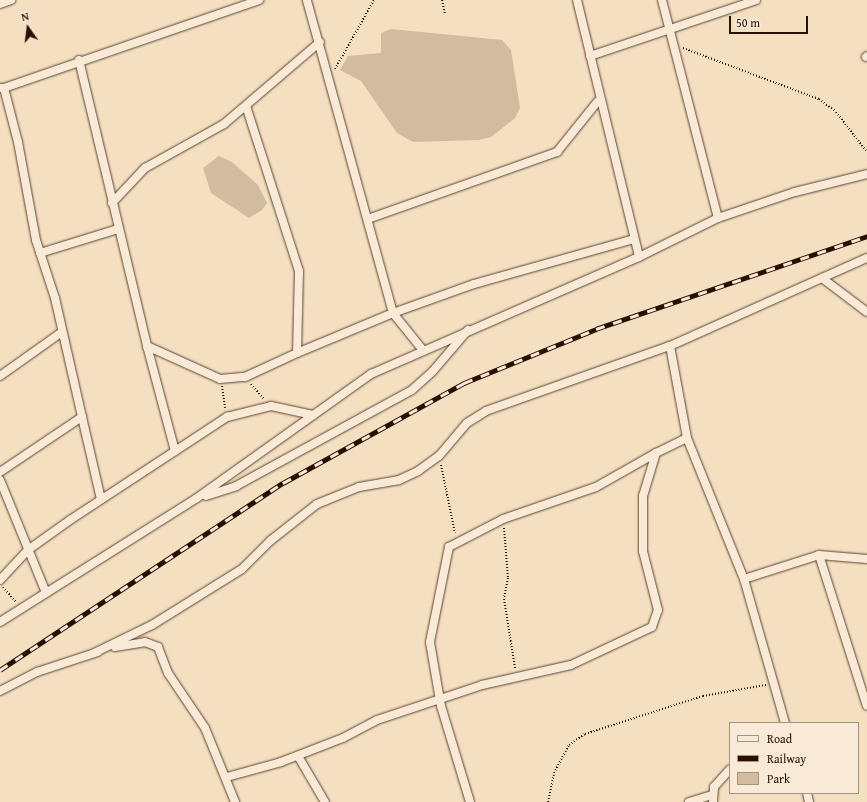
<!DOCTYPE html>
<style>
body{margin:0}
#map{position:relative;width:867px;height:802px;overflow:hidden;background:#f4dfc0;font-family:"Gentium Book Plus",serif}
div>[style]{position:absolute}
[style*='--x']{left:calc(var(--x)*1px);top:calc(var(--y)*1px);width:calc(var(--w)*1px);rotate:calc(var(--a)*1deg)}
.green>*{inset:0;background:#d2bc9f}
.path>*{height:2px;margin-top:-1px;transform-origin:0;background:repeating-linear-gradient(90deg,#2a0f00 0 1px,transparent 0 3px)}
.roads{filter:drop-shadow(0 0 1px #5c4330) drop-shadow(0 0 1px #5c4330)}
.street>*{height:8px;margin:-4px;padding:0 4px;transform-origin:4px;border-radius:4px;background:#f8ead6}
.rail>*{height:4.5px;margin-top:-2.25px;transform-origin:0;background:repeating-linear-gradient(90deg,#f8ead6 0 9px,#2a0f00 0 18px);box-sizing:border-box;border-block:1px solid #2a0f00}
span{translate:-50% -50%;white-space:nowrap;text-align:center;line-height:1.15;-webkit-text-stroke:3px #f8ead6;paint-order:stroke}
.legend{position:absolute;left:729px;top:722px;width:130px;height:72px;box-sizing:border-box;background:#f8ead6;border:1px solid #a69280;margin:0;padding:5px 7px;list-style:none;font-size:12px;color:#2a0f00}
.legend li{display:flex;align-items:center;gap:8px;height:20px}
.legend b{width:20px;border:1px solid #a69280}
.north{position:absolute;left:8px;top:8px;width:40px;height:40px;-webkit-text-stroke:3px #f8ead6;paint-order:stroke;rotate:346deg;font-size:11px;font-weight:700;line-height:16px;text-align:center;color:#2a0f00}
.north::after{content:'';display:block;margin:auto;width:14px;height:18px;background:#2a0f00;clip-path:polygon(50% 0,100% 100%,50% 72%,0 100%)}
.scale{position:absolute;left:729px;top:16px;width:79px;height:18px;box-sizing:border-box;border:2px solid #2a0f00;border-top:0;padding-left:5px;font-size:12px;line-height:14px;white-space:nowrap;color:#2a0f00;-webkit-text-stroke:3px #f8ead6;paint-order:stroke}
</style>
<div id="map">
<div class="green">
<i style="clip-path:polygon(391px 29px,502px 40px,511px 50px,520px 108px,515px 118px,491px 137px,479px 140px,413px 142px,397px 133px,361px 81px,340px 70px,348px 56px,381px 53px,381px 33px)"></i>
<i style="clip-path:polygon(219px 156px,232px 162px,258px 185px,267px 203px,262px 210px,249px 218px,211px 193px,203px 168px)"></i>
</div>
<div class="path">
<i style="--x:442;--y:0;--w:14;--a:78"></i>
<i style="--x:683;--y:48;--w:145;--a:20.6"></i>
<i style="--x:819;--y:99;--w:21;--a:37"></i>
<i style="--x:836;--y:112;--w:51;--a:52.2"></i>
<i style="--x:335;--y:69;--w:79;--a:-60.5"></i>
<i style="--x:251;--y:384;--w:20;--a:49"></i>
<i style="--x:222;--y:386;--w:22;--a:82"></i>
<i style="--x:441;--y:465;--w:69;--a:78.4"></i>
<i style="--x:504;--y:528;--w:50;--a:85.4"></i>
<i style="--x:508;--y:578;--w:21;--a:101"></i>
<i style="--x:504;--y:599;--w:70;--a:80.9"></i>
<i style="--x:3;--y:587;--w:20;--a:49"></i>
<i style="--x:548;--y:802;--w:30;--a:-78"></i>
<i style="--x:554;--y:773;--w:32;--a:-62"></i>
<i style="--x:569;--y:745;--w:19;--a:-35"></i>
<i style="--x:585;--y:734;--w:124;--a:-17.9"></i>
<i style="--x:703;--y:696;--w:64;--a:-9.9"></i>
</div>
<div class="roads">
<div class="street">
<i style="--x:577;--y:0;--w:264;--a:76.4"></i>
<i style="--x:662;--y:0;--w:225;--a:75.6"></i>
<i style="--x:0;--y:4;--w:12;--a:-20"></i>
<i style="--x:590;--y:56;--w:175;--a:-18.6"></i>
<i style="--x:866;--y:57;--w:1;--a:-45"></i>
<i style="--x:79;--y:60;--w:294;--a:76.6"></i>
<i style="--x:0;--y:88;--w:4;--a:0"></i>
<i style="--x:4;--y:88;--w:56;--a:75.5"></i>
<i style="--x:18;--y:142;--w:100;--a:79.6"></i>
<i style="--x:36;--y:240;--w:61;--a:71.9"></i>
<i style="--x:55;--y:298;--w:122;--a:77.2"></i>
<i style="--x:4;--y:88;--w:270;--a:-19"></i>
<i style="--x:112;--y:203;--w:48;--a:-46.7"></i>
<i style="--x:145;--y:168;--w:90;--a:-29.1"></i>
<i style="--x:224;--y:124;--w:126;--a:-40.5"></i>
<i style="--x:368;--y:219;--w:201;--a:-19.5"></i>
<i style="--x:557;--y:152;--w:65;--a:-51.2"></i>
<i style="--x:40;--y:253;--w:82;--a:-17.1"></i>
<i style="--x:822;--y:278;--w:56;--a:37.1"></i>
<i style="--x:670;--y:346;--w:94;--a:79.5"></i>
<i style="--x:687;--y:438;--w:152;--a:68"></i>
<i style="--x:744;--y:579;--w:150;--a:74.1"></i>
<i style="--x:422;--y:349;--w:46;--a:-128.9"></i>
<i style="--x:393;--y:313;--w:86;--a:-19.7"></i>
<i style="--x:474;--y:284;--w:166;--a:-15.7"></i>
<i style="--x:297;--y:353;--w:104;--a:-22.6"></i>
<i style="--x:393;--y:313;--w:325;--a:-105.4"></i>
<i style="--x:0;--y:376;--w:76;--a:-35.4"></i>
<i style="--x:175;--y:451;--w:109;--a:-104.9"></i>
<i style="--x:147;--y:346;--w:80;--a:24.3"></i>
<i style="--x:220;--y:379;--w:25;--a:-5"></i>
<i style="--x:245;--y:377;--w:57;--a:-24.8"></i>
<i style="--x:297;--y:353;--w:82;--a:-88.6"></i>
<i style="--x:299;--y:271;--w:173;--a:-107.8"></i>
<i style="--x:0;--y:472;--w:99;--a:-33.9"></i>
<i style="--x:82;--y:417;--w:84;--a:77"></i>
<i style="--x:0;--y:480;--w:122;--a:67.8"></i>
<i style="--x:206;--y:496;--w:32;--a:-18"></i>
<i style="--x:236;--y:486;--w:200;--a:-28.6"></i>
<i style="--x:412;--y:390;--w:28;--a:-42"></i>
<i style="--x:433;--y:371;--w:54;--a:-49.5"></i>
<i style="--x:819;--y:555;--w:158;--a:72.4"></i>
<i style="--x:744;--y:579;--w:79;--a:-17.7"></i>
<i style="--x:819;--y:555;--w:48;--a:4.8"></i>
<i style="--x:0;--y:580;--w:41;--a:-47"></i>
<i style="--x:28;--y:550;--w:52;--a:-35.5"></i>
<i style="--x:70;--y:520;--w:188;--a:-33.3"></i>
<i style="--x:227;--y:417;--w:45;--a:-14"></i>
<i style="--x:271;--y:406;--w:43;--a:12.1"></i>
<i style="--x:0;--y:622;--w:233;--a:-32.2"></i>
<i style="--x:197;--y:498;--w:214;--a:-35.5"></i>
<i style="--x:371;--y:374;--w:292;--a:-23.6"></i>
<i style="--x:639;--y:257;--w:88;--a:-26.3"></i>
<i style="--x:718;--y:218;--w:81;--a:-18.7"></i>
<i style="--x:795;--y:192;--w:74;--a:-14"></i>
<i style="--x:115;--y:647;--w:30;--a:-9"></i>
<i style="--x:145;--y:642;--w:14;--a:21"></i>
<i style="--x:158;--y:647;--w:28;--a:69"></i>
<i style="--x:168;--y:673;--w:66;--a:56.1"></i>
<i style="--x:205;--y:728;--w:80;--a:67.9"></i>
<i style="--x:94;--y:653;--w:64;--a:-25.8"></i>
<i style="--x:152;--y:625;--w:106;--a:-31.9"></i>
<i style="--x:242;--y:569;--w:40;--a:-45"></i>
<i style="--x:270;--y:541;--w:60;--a:-38.2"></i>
<i style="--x:317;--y:504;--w:45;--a:-22"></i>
<i style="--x:359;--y:487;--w:41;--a:-9.9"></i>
<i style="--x:399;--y:480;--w:21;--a:-25"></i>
<i style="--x:418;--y:471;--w:26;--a:-36"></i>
<i style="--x:439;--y:456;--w:43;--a:-49.7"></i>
<i style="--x:467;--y:423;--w:22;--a:-32"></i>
<i style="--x:486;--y:411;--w:195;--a:-19.5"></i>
<i style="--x:670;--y:346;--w:216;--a:-24.1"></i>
<i style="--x:0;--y:691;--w:42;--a:-27.2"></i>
<i style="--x:37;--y:672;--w:64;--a:-18.2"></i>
<i style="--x:298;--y:756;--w:53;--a:59.6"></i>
<i style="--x:227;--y:777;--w:56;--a:-15.5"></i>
<i style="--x:281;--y:762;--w:66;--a:-21.2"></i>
<i style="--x:343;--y:738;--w:38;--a:-28"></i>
<i style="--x:377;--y:720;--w:111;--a:-18.4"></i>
<i style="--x:482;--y:685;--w:91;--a:-12.7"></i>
<i style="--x:571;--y:665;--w:89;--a:-25.1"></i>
<i style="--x:652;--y:627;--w:18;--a:-71"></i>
<i style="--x:658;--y:610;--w:61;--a:-104.3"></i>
<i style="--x:643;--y:551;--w:55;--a:-90"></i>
<i style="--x:643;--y:496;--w:45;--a:-73.2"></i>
<i style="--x:656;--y:453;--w:34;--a:-26"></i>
<i style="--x:807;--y:793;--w:9;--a:77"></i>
<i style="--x:470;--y:802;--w:100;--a:-106.8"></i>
<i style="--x:441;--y:706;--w:65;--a:-99.8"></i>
<i style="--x:430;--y:642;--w:97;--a:-78.7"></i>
<i style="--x:449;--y:547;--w:61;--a:-27.4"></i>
<i style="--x:503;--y:519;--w:98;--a:-19"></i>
<i style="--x:596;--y:487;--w:69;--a:-29.5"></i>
<i style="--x:689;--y:802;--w:24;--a:-17"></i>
<i style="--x:713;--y:802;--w:15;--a:-86"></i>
<i style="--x:714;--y:787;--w:24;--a:-48"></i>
</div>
</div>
<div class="rail">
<i style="--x:0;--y:670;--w:339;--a:-33.5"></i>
<i style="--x:283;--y:483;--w:207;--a:-28.9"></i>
<i style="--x:464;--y:383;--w:143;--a:-22.2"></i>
<i style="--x:596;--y:329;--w:287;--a:-18.9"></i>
</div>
<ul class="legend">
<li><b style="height:5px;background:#f8ead6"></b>Road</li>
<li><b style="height:5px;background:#2a0f00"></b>Railway</li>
<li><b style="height:11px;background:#d2bc9f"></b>Park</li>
</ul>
<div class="north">N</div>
<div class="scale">50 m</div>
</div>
